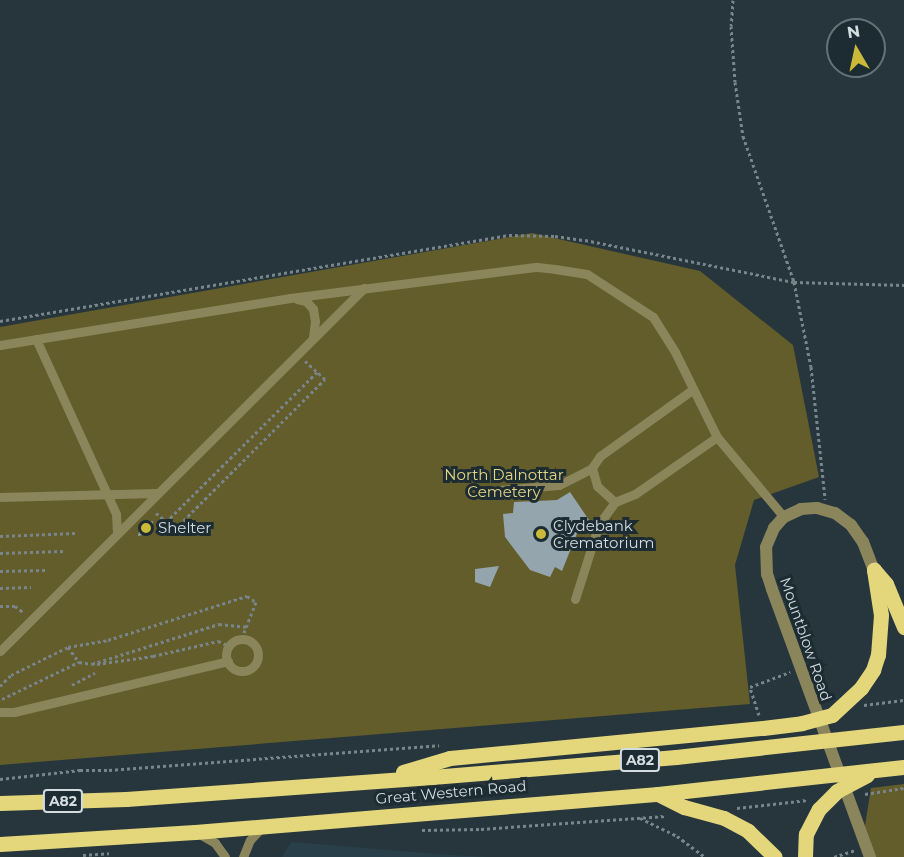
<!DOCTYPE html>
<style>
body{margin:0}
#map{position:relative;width:904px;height:857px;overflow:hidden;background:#27363d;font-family:Montserrat,sans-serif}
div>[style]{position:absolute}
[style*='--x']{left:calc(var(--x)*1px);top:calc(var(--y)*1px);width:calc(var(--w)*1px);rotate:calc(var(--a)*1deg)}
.built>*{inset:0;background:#29404a}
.green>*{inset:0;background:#635c2b}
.building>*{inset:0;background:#94a5ad}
.path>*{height:3px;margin-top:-1.5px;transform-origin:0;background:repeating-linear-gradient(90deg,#79858b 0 3px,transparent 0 6px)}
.service>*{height:9px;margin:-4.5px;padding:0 4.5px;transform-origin:4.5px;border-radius:4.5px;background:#8b855b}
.service>.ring{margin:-4.5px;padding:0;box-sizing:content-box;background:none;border:9px solid #8b855b;border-radius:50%}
.tertiary>*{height:12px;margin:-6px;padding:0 6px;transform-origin:6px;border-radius:6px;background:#8b855b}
.primary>*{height:15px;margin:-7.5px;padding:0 7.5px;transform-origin:7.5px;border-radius:7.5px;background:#e4d77b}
.dots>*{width:16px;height:16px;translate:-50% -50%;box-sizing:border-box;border:3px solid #1d2c32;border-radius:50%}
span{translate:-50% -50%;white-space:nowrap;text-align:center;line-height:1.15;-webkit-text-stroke:6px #1d2c32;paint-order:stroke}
.shield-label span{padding:2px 4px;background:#1d2c32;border:2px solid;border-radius:4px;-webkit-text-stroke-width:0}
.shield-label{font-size:14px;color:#d3dce0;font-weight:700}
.park-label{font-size:15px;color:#e2d684}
.poi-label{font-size:15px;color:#d3dce0}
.left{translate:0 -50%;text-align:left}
.street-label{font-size:15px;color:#d3dce0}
.north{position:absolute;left:826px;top:18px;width:60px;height:60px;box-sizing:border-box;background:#1d2c32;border:2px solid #667278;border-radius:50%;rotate:351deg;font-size:16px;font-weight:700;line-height:24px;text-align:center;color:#d3dce0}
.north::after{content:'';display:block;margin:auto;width:21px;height:27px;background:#cbba39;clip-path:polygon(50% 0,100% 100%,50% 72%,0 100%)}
</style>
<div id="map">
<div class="built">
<i style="clip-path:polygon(291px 842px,450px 855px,491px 857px,282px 857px)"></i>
</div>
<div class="green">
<i style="clip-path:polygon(532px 233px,700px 271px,793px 345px,819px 477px,754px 500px,735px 565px,750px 704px,0 765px,0 327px)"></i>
<i style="clip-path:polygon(904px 784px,904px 857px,870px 857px,863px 838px,871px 788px)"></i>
</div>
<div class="building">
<i style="clip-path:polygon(570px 492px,591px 523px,578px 531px,562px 571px,555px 567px,550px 577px,530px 570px,505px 537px,503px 514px,513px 513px,514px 502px,557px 500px)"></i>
<i style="clip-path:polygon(153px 521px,151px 533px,138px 536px,141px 523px)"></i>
<i style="clip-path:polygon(499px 566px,490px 587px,475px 582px,475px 569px)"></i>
</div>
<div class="path">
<i style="--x:733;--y:0;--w:26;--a:94"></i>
<i style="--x:731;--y:26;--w:56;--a:85.9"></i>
<i style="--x:735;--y:82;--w:55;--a:81.6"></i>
<i style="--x:743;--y:136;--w:155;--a:70.7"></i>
<i style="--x:794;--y:282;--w:87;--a:78.7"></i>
<i style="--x:811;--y:367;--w:133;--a:83.9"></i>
<i style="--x:0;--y:321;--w:516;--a:-9.59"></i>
<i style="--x:509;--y:235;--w:46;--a:1.2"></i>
<i style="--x:555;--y:236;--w:30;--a:8"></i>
<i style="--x:585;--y:240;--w:213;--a:11.4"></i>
<i style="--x:794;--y:282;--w:110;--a:1.6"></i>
<i style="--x:156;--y:513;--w:25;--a:40"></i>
<i style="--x:175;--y:529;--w:212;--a:-45"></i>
<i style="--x:325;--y:379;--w:27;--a:-138"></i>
<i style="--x:166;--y:522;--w:213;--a:-44.8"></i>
<i style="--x:0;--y:536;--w:76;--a:-2.3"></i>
<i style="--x:0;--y:553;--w:63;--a:-1.8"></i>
<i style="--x:0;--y:571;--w:46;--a:-1.2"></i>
<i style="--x:0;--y:588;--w:31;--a:-2"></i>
<i style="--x:0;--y:606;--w:15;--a:0"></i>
<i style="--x:15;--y:606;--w:10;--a:37"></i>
<i style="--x:68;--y:647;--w:19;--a:54"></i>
<i style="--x:79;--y:662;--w:13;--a:9"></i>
<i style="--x:92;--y:664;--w:133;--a:-17.5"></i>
<i style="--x:219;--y:624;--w:27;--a:6"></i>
<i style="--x:97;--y:664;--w:57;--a:-8.1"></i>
<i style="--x:153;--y:656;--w:67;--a:-13"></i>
<i style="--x:218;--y:641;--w:13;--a:23"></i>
<i style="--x:72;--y:685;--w:26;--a:-28"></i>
<i style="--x:0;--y:686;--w:16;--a:-45"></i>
<i style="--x:11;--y:675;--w:64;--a:-26.2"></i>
<i style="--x:68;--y:647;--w:41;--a:-9.9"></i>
<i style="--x:108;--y:640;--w:146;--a:-17.6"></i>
<i style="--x:247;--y:596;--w:11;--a:34"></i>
<i style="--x:256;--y:602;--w:41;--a:111.5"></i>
<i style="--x:2;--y:699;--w:85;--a:-25.7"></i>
<i style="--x:864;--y:705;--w:40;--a:-7.1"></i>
<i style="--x:759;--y:715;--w:29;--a:-108"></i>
<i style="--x:750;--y:687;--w:43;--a:-20.6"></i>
<i style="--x:0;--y:779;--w:81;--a:-6.4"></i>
<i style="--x:80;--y:770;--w:29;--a:0"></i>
<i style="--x:109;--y:770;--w:331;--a:-4.3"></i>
<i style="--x:865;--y:794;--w:39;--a:-9"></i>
<i style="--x:737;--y:808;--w:71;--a:-6.4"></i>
<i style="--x:640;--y:818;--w:41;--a:25.9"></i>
<i style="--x:677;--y:836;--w:35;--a:37"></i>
<i style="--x:422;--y:830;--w:59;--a:-1"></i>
<i style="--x:481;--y:829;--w:185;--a:-4"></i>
<i style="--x:83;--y:855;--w:26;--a:-4"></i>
<i style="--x:834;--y:857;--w:22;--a:-18"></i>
</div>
<div class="service">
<i style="--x:297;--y:299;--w:9;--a:13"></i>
<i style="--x:306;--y:301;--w:11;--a:49"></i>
<i style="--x:313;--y:309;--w:12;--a:81"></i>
<i style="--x:315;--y:321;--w:17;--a:97"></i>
<i style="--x:36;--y:339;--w:192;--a:65.4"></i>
<i style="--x:116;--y:514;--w:19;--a:87"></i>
<i style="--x:0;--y:345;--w:294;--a:-9.2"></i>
<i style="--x:290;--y:298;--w:249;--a:-7.2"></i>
<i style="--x:537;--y:267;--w:18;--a:6"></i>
<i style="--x:555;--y:269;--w:32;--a:9"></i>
<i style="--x:587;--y:274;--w:79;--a:33.1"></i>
<i style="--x:653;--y:317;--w:41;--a:57.8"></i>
<i style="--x:675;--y:352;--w:95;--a:63.7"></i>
<i style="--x:692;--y:390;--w:113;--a:144.3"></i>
<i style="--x:600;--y:456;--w:14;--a:124"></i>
<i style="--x:592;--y:468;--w:19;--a:74"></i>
<i style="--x:597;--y:486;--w:24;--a:42"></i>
<i style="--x:615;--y:502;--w:22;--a:-22"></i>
<i style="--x:635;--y:494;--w:100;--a:-34.8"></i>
<i style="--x:717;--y:437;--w:104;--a:50.1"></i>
<i style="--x:487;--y:491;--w:72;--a:-4.8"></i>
<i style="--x:559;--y:485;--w:37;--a:-27"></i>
<i style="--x:0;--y:497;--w:156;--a:-1.5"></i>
<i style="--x:575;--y:599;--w:79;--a:-72.3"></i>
<i style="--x:599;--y:524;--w:27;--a:-54"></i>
<i class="ring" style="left:226px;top:639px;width:23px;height:23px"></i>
<i style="--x:0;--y:651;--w:514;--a:-44.92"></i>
<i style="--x:0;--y:712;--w:14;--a:0"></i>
<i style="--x:14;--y:712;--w:220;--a:-13.4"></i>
<i style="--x:198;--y:833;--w:20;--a:30"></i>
<i style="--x:215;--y:843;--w:17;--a:54"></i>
<i style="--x:243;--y:857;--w:18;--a:-68"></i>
<i style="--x:250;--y:840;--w:18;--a:-47"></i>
</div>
<div class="tertiary">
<i style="--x:870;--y:857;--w:285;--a:-110.1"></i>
<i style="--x:772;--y:589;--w:16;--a:-108"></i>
<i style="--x:767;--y:574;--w:27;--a:-92"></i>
<i style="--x:766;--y:547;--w:21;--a:-67"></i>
<i style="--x:774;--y:528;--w:15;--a:-48"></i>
<i style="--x:784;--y:517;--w:19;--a:-25"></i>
<i style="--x:801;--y:509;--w:16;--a:-4"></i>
<i style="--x:817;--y:508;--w:19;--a:16"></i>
<i style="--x:835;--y:513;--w:20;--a:37"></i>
<i style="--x:851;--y:525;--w:21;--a:55"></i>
<i style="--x:863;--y:542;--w:30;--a:69"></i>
</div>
<div class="primary">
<i style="--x:874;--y:570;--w:18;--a:49"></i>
<i style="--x:886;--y:584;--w:47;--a:67.3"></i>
<i style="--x:403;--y:772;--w:49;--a:-16.6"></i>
<i style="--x:450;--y:758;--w:314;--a:-5.5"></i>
<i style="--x:763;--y:728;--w:39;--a:-7"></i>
<i style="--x:802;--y:723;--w:31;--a:-15"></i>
<i style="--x:832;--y:715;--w:40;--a:-43"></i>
<i style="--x:861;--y:688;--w:22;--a:-56"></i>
<i style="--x:873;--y:670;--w:16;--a:-72"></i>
<i style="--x:878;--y:655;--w:40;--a:-85.7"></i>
<i style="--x:881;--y:615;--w:46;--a:-98.8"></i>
<i style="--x:658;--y:794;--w:29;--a:27"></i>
<i style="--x:684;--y:807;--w:41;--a:15.4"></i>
<i style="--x:724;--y:818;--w:27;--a:28"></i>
<i style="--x:748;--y:831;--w:37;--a:44"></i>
<i style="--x:0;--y:803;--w:126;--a:-1.8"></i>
<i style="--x:126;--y:799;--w:307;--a:-4.1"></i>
<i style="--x:432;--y:777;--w:245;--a:-4.7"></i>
<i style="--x:676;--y:757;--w:229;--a:-6.3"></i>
<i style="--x:0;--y:844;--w:195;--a:-3.5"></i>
<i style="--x:195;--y:832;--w:465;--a:-4.7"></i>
<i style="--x:658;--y:794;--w:247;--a:-6.3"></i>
<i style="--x:805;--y:857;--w:23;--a:-88"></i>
<i style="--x:806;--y:834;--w:28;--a:-63"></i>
<i style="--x:819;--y:809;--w:25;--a:-45"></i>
<i style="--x:837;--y:791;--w:34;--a:-28"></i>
</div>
<div class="dots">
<i style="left:146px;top:528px;background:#cbba39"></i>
<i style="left:541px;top:534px;background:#cbba39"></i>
</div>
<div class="shield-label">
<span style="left:640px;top:760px">A82</span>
<span style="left:63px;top:801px">A82</span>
</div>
<div class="park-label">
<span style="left:504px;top:483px">North Dalnottar<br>Cemetery</span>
</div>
<div class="poi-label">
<span class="left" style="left:553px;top:534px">Clydebank<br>Crematorium</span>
<span class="left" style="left:158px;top:528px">Shelter</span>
</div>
<div class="street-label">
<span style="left:806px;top:639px;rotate:71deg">Mountblow Road</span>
<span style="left:451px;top:792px;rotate:-5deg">Great Western Road</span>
</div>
<div class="north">N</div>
</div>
